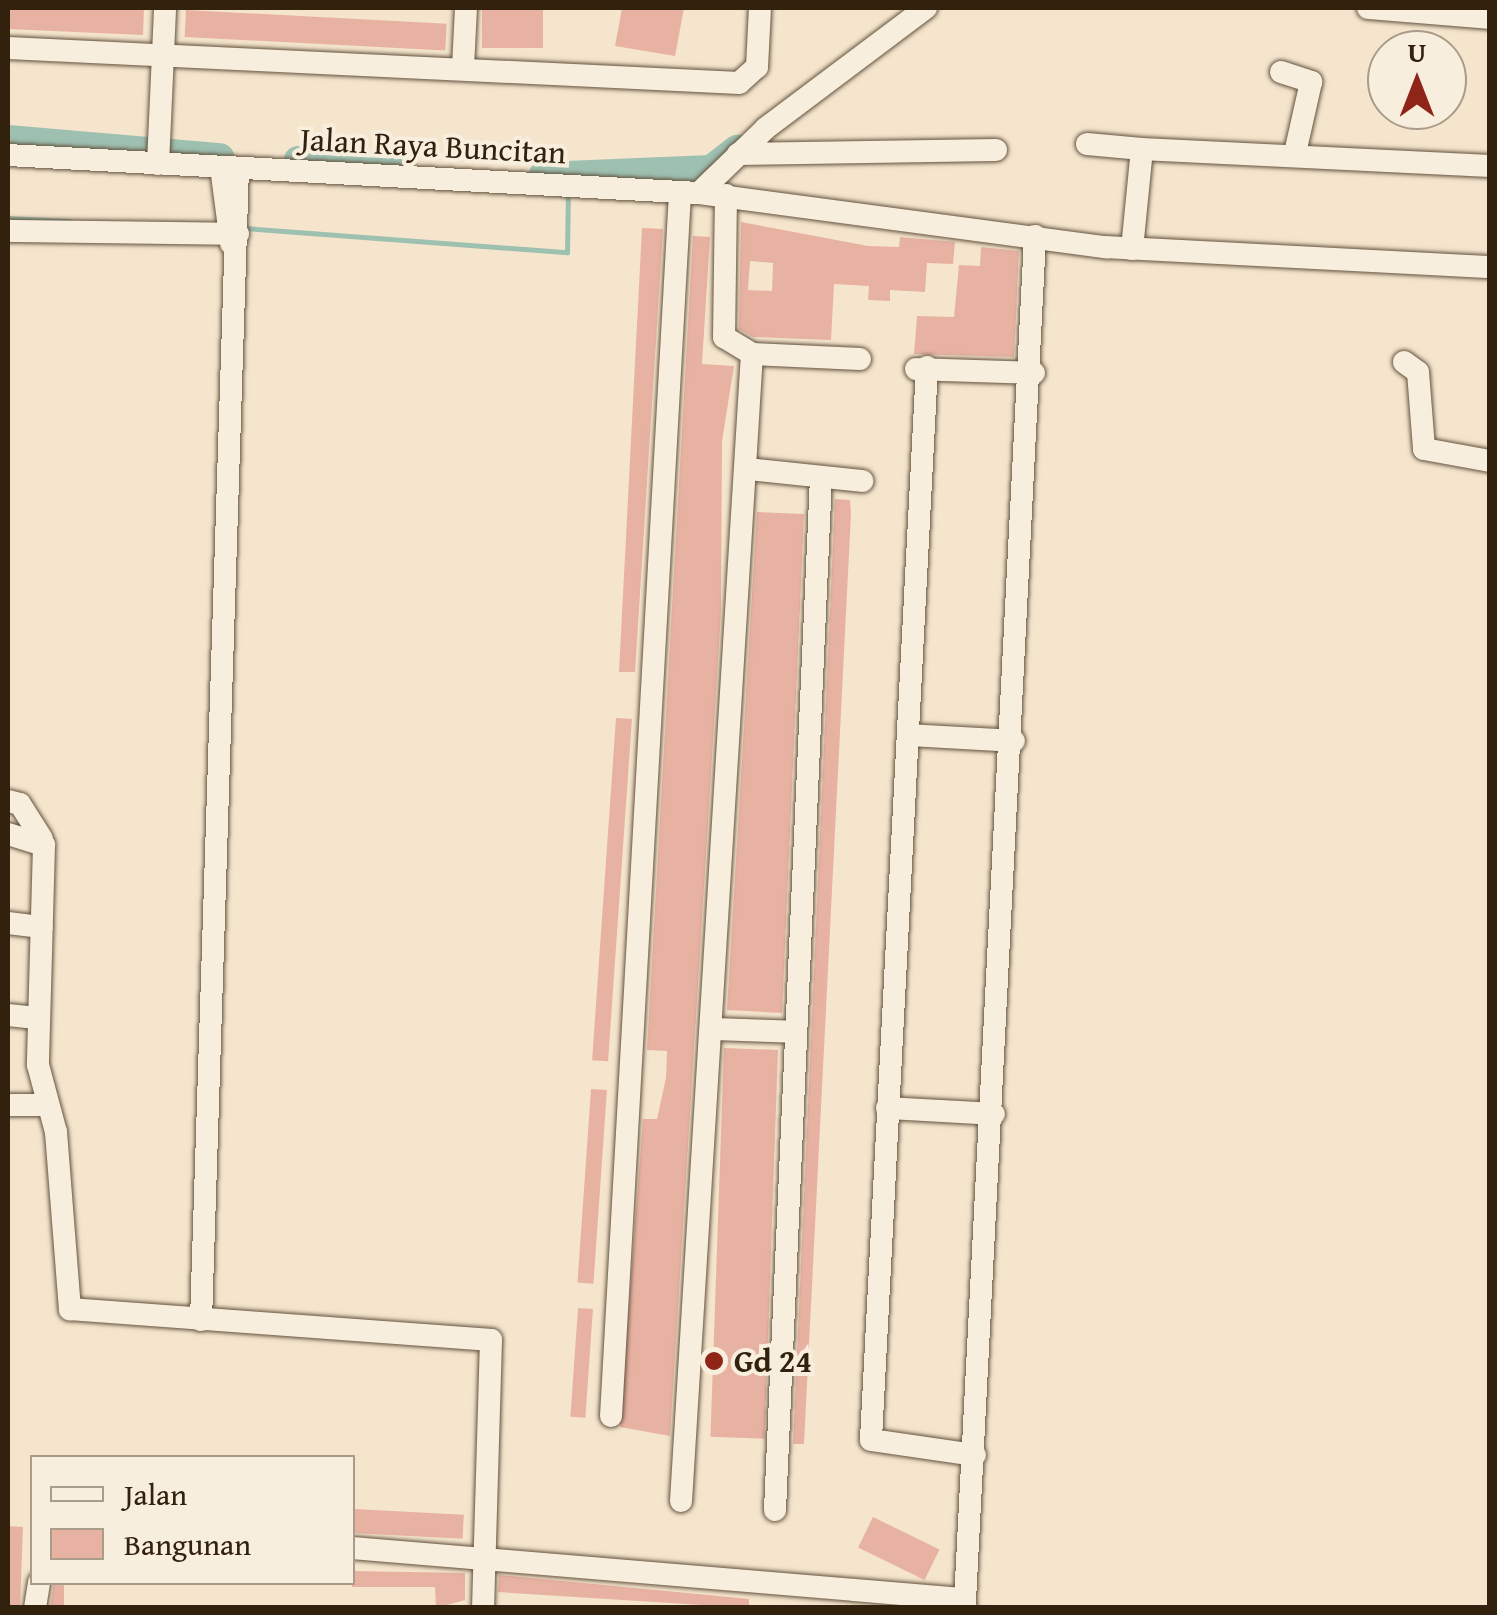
<!DOCTYPE html>
<style>
body{margin:0}
#map{position:relative;width:1497px;height:1615px;overflow:hidden;background:#f5e5cd;font-family:"Gentium Book Plus",serif}
div>[style]{position:absolute}
[style*='--x']{left:calc(var(--x)*1px);top:calc(var(--y)*1px);width:calc(var(--w)*1px);rotate:calc(var(--a)*1deg)}
.stream>*{height:5px;margin:-2.5px;padding:0 2.5px;transform-origin:2.5px;border-radius:2.5px;background:#9ec0b1}
.river>*{height:28px;margin:-14px;padding:0 14px;transform-origin:14px;border-radius:14px;background:#9ec0b1}
.building>*{inset:0;background:#e8b2a3;transform-origin:0 0}
.roads{filter:drop-shadow(0 0 2px #63523d) drop-shadow(0 0 2px #63523d)}
.minor>*{height:22px;margin:-11px;padding:0 11px;transform-origin:11px;border-radius:11px;background:#f8eede}
.dots>*{width:28px;height:28px;translate:-50% -50%;box-sizing:border-box;border:5px solid #f8eede;border-radius:50%}
span{translate:-50% -50%;white-space:nowrap;text-align:center;line-height:1.15;-webkit-text-stroke:8px #f8eede;paint-order:stroke}
.street-label{font-size:32px;color:#32210d}
.poi-label{font-size:32px;color:#32210d;font-weight:700}
.left{translate:0 -50%;text-align:left}
.frame{position:absolute;inset:0;border:10px solid #32210d;pointer-events:none}
.legend{position:absolute;left:30px;top:1455px;width:325px;height:130px;box-sizing:border-box;background:#f8eede;border:2px solid #a99c8a;margin:0;padding:12px 18px;list-style:none;font-size:30px;color:#32210d}
.legend li{display:flex;align-items:center;gap:20px;height:50px}
.legend b{width:50px;border:2px solid #a99c8a}
.north{position:absolute;left:1367px;top:30px;width:100px;height:100px;box-sizing:border-box;background:#f8eede;border:2px solid #a99c8a;border-radius:50%;rotate:0deg;font-size:28px;font-weight:700;line-height:40px;text-align:center;color:#32210d}
.north::after{content:'';display:block;margin:auto;width:35px;height:45px;background:#8f2418;clip-path:polygon(50% 0,100% 100%,50% 72%,0 100%)}
</style>
<div id="map">
<div class="stream">
<i style="--x:8;--y:218;--w:61;--a:2.8"></i>
<i style="--x:245;--y:228;--w:323;--a:4.3"></i>
<i style="--x:567;--y:252;--w:61;--a:-89.1"></i>
</div>
<div class="river">
<i style="--x:8;--y:139;--w:213;--a:4.9"></i>
<i style="--x:298;--y:160;--w:97;--a:3.5"></i>
<i style="--x:542;--y:176;--w:169;--a:-2.4"></i>
<i style="--x:711;--y:169;--w:33;--a:-38"></i>
</div>
<div class="building">
<i style="clip-path:polygon(8px 8px,144px 8px,143px 35px,8px 29px)"></i>
<i style="left:482px;top:8px;width:61px;height:40px"></i>
<i style="clip-path:polygon(622px 8px,684px 8px,675px 56px,615px 46px)"></i>
<i style="left:186px;top:10px;width:261px;height:27px;rotate:3deg"></i>
<i style="clip-path:polygon(evenodd,741px 222px,868px 246px,899px 247px,900px 237px,955px 242px,953px 264px,927px 263px,925px 292px,890px 290px,890px 301px,868px 300px,869px 286px,834px 284px,831px 340px,753px 337px,739px 329px,741px 222px,750px 261px,773px 263px,772px 291px,748px 290px,750px 261px)"></i>
<i style="clip-path:polygon(642px 228px,663px 229px,635px 672px,619px 672px)"></i>
<i style="clip-path:polygon(693px 236px,710px 237px,702px 364px,734px 366px,722px 441px,721px 611px,670px 1436px,620px 1427px,643px 1119px,657px 1119px,666px 1078px,667px 1051px,647px 1050px)"></i>
<i style="clip-path:polygon(981px 247px,1019px 251px,1014px 357px,914px 354px,917px 316px,954px 317px,959px 265px,980px 266px)"></i>
<i style="clip-path:polygon(835px 499px,850px 500px,851px 514px,804px 1444px,793px 1444px)"></i>
<i style="clip-path:polygon(757px 512px,804px 514px,782px 1013px,727px 1010px)"></i>
<i style="left:616px;top:718px;width:16px;height:343px;rotate:4deg"></i>
<i style="left:724px;top:1048px;width:54px;height:389px;rotate:2deg"></i>
<i style="left:591px;top:1089px;width:16px;height:194px;rotate:4deg"></i>
<i style="left:578px;top:1308px;width:15px;height:109px;rotate:4deg"></i>
<i style="left:354px;top:1509px;width:110px;height:24px;rotate:3deg"></i>
<i style="left:873px;top:1517px;width:74px;height:34px;rotate:26deg"></i>
<i style="clip-path:polygon(8px 1526px,23px 1527px,20px 1608px,8px 1608px)"></i>
<i style="clip-path:polygon(352px 1571px,465px 1573px,465px 1600px,436px 1608px,435px 1587px,352px 1587px)"></i>
<i style="clip-path:polygon(499px 1575px,749px 1599px,749px 1608px,498px 1592px)"></i>
<i style="clip-path:polygon(54px 1582px,64px 1582px,64px 1608px,50px 1608px)"></i>
</div>
<div class="roads">
<div class="minor">
<i style="--x:1368;--y:8;--w:122;--a:4.7"></i>
<i style="--x:8;--y:48;--w:732;--a:2.74"></i>
<i style="--x:739;--y:83;--w:24;--a:-42"></i>
<i style="--x:757;--y:67;--w:59;--a:-87.1"></i>
<i style="--x:463;--y:67;--w:59;--a:-87.1"></i>
<i style="--x:1281;--y:72;--w:32;--a:18"></i>
<i style="--x:1311;--y:82;--w:73;--a:102.7"></i>
<i style="--x:1087;--y:144;--w:55;--a:5.2"></i>
<i style="--x:738;--y:154;--w:258;--a:-0.9"></i>
<i style="--x:8;--y:155;--w:692;--a:3.15"></i>
<i style="--x:699;--y:193;--w:411;--a:7.6"></i>
<i style="--x:1106;--y:247;--w:385;--a:3"></i>
<i style="--x:158;--y:164;--w:156;--a:-87.4"></i>
<i style="--x:221;--y:167;--w:77;--a:82.5"></i>
<i style="--x:699;--y:193;--w:93;--a:-44.1"></i>
<i style="--x:766;--y:128;--w:200;--a:-36.9"></i>
<i style="--x:726;--y:195;--w:142;--a:90.8"></i>
<i style="--x:724;--y:337;--w:33;--a:31"></i>
<i style="--x:752;--y:354;--w:108;--a:2.7"></i>
<i style="--x:8;--y:231;--w:230;--a:0.7"></i>
<i style="--x:1132;--y:249;--w:100;--a:-84.3"></i>
<i style="--x:1142;--y:149;--w:348;--a:2.8"></i>
<i style="--x:1404;--y:362;--w:17;--a:36"></i>
<i style="--x:1418;--y:372;--w:77;--a:85.5"></i>
<i style="--x:1424;--y:449;--w:67;--a:10.3"></i>
<i style="--x:927;--y:367;--w:1074;--a:92.99"></i>
<i style="--x:871;--y:1440;--w:105;--a:8.2"></i>
<i style="--x:916;--y:369;--w:118;--a:1.9"></i>
<i style="--x:748;--y:469;--w:115;--a:6"></i>
<i style="--x:908;--y:735;--w:106;--a:3.2"></i>
<i style="--x:8;--y:801;--w:12;--a:14"></i>
<i style="--x:20;--y:804;--w:41;--a:57.8"></i>
<i style="--x:8;--y:834;--w:38;--a:17"></i>
<i style="--x:44;--y:845;--w:220;--a:91.6"></i>
<i style="--x:38;--y:1065;--w:69;--a:75"></i>
<i style="--x:56;--y:1132;--w:178;--a:85.5"></i>
<i style="--x:70;--y:1309;--w:422;--a:4.2"></i>
<i style="--x:491;--y:1340;--w:268;--a:91.7"></i>
<i style="--x:8;--y:923;--w:34;--a:7"></i>
<i style="--x:8;--y:1015;--w:31;--a:6"></i>
<i style="--x:711;--y:1029;--w:85;--a:2"></i>
<i style="--x:8;--y:1105;--w:36;--a:0"></i>
<i style="--x:887;--y:1108;--w:107;--a:3.2"></i>
<i style="--x:201;--y:1320;--w:1153;--a:-88.16"></i>
<i style="--x:611;--y:1416;--w:1226;--a:-86.77"></i>
<i style="--x:681;--y:1501;--w:1149;--a:-86.46"></i>
<i style="--x:775;--y:1510;--w:1033;--a:-87.45"></i>
<i style="--x:352;--y:1548;--w:612;--a:4.78"></i>
<i style="--x:962;--y:1599;--w:10;--a:66"></i>
<i style="--x:965;--y:1601;--w:1367;--a:-87.06"></i>
<i style="--x:35;--y:1608;--w:26;--a:-81"></i>
</div>
</div>
<div class="dots">
<i style="left:714px;top:1361px;background:#8f2418"></i>
</div>
<div class="street-label">
<span style="left:433px;top:146px;rotate:3deg">Jalan Raya Buncitan</span>
</div>
<div class="poi-label">
<span class="left" style="left:734px;top:1361px">Gd 24</span>
</div>
<div class="frame"></div>
<ul class="legend">
<li><b style="height:12px;background:#f8eede"></b>Jalan</li>
<li><b style="height:28px;background:#e8b2a3"></b>Bangunan</li>
</ul>
<div class="north">U</div>
</div>
